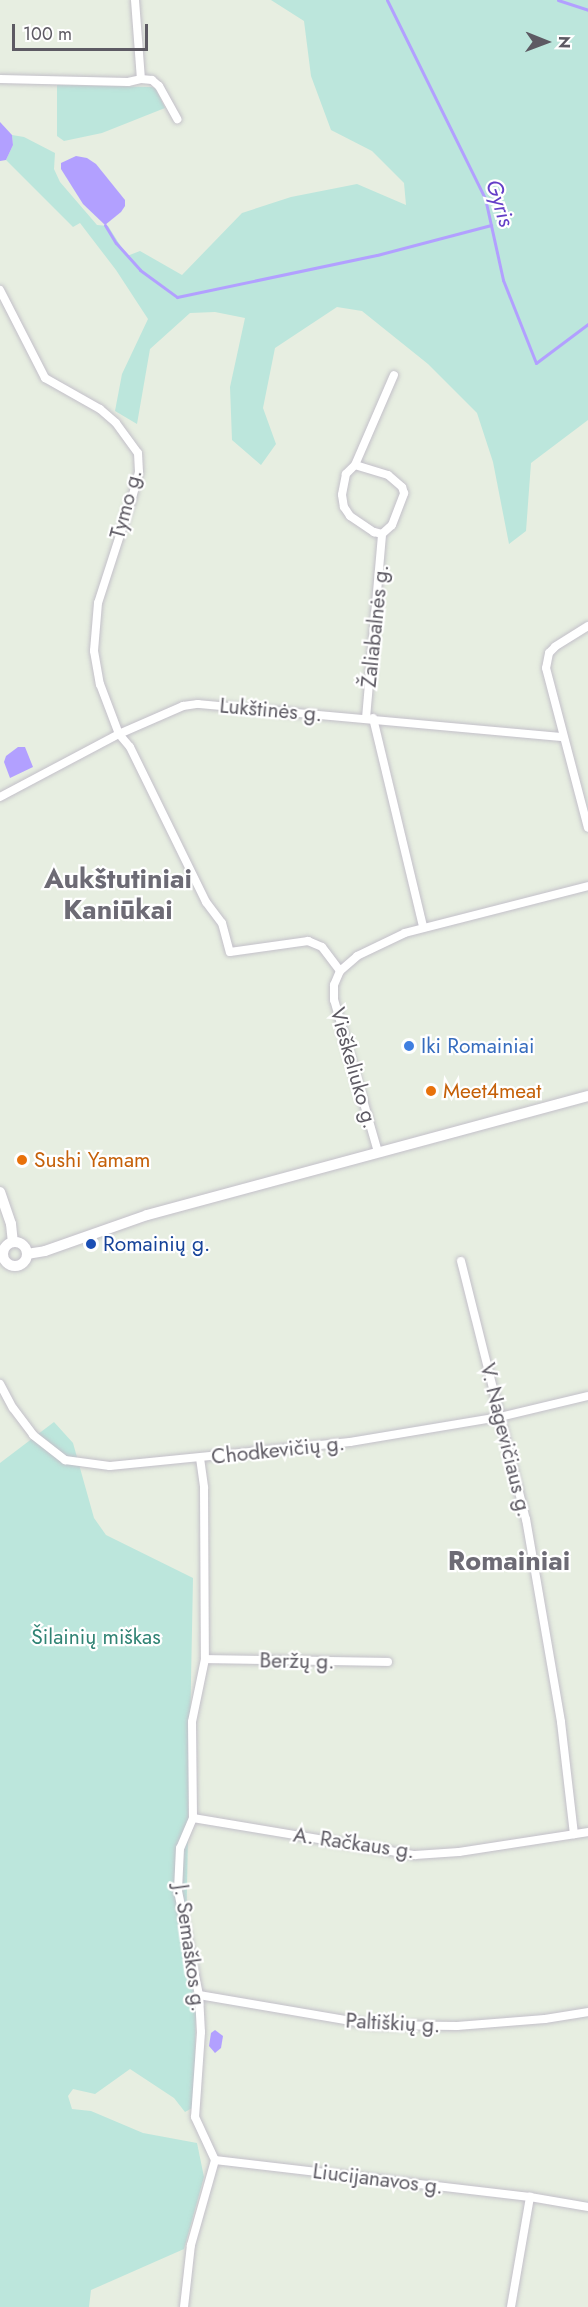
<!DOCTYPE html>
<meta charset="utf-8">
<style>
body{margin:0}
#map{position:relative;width:588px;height:2307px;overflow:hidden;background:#e7eee1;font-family:Jost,sans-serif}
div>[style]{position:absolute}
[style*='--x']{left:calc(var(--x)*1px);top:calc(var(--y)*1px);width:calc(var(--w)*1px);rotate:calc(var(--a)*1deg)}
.green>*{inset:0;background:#bce6dc}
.water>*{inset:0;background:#b2a0ff}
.stream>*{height:3px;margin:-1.5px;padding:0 1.5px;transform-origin:1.5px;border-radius:1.5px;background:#b2a0ff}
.roads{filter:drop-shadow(0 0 2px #c3c0c9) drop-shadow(0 0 2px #c3c0c9)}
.street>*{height:8px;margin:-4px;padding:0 4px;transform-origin:4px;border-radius:4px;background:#fff}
.secondary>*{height:10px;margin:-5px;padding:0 5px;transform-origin:5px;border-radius:5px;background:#fff}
.secondary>.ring{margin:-5px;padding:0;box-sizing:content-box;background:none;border:10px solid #fff;border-radius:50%}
.dots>*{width:16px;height:16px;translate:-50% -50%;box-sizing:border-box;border:3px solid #fff;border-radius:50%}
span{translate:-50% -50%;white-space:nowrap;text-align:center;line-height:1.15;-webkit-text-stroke:4.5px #fff;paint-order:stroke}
.street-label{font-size:21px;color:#5d5a63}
.shop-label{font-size:21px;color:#366cbe}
.left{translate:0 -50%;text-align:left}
.food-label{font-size:21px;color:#c56008}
.transit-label{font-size:21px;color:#164399}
.park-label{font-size:21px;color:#308374}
.water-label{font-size:22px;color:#633ec7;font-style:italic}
.district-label{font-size:27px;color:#6d6b75;font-weight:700}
.north{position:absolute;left:516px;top:12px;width:60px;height:60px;-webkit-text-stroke:4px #fff;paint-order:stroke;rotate:91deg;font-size:16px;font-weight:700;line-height:24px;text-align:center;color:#5d5a63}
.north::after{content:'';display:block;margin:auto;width:21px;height:27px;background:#5d5a63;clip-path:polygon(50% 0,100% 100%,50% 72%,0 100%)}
.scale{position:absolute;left:12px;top:24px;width:136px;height:27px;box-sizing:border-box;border:3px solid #5d5a63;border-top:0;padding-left:8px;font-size:18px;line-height:21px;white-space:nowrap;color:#5d5a63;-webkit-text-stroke:4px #fff;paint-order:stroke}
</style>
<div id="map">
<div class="green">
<i style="clip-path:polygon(271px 0,588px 0,588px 420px,531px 463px,526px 531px,509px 544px,493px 462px,477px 413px,428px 364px,362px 311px,337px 307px,275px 348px,263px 408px,276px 444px,261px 465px,232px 440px,230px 387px,245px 318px,215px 312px,190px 313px,150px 349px,137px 424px,115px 411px,122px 374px,148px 319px,116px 270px,80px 223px,73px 227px,6px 160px,13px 145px,12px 135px,24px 137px,55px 153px,54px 169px,60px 182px,97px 225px,108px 226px,127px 256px,140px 251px,182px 275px,242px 213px,291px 197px,357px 184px,406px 205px,404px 183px,372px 151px,331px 130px,311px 76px,304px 21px)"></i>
<i style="clip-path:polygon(57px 85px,152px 87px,156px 89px,165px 108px,102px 133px,64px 141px,57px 136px)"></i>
<i style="clip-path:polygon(54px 1422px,73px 1443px,94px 1518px,106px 1535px,193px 1578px,186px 1938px,196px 2006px,194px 2107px,185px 2112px,174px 2098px,130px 2069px,95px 2094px,73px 2089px,68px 2096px,72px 2109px,91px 2111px,143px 2133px,197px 2143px,204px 2177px,184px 2249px,91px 2290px,89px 2307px,0 2307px,0 1463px)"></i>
</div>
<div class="water">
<i style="clip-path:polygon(0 122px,12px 135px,13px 145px,6px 160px,0 161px)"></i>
<i style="clip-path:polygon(76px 156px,87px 158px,96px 164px,125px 200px,125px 206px,121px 212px,105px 225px,83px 204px,61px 169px,61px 163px)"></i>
<i style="clip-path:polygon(18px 747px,25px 747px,33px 767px,10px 778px,4px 762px,6px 756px)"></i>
<i style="clip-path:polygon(215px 2030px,223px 2036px,221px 2048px,215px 2053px,209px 2046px,211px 2033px)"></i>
</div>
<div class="stream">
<i style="--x:387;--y:0;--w:221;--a:63.7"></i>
<i style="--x:485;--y:198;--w:84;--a:77.6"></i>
<i style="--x:503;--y:280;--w:89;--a:68.3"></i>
<i style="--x:536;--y:363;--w:65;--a:-36.9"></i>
<i style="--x:558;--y:0;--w:32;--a:18"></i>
<i style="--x:105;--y:225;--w:21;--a:59"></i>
<i style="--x:116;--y:243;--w:36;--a:48"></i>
<i style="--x:140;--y:270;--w:46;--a:36.1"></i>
<i style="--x:177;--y:297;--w:204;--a:-11.9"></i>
<i style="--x:377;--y:255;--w:118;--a:-14.7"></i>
</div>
<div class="roads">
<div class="street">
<i style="--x:135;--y:0;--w:79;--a:85.7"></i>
<i style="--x:141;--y:79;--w:11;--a:5"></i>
<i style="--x:152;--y:80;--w:9;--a:41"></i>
<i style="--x:159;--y:86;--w:38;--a:61"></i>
<i style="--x:0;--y:79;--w:128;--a:1.3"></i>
<i style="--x:128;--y:82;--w:13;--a:-13"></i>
<i style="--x:0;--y:290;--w:99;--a:62.9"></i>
<i style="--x:45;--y:378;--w:63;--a:29.4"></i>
<i style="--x:100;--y:409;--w:21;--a:41"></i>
<i style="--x:116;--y:423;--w:37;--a:54"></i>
<i style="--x:138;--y:453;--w:19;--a:87"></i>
<i style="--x:139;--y:472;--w:30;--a:105"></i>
<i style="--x:131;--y:501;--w:107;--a:107.9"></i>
<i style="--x:98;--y:603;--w:48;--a:94.8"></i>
<i style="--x:94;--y:651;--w:34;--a:80"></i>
<i style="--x:100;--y:684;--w:53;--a:69.2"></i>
<i style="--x:119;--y:734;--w:17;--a:50"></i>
<i style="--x:130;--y:747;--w:173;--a:63.9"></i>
<i style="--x:206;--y:902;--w:26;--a:53"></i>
<i style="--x:222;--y:923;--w:30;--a:75"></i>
<i style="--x:230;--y:952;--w:79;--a:-8"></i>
<i style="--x:308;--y:941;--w:15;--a:23"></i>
<i style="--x:322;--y:947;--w:30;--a:53"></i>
<i style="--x:355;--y:465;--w:98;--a:-66.6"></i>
<i style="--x:588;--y:626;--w:39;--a:148"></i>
<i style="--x:555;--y:647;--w:8;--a:135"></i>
<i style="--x:549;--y:653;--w:15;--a:101"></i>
<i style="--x:546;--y:668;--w:165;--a:75.3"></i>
<i style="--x:366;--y:718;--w:185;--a:-85"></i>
<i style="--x:382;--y:534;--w:13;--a:-42"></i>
<i style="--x:392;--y:525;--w:34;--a:-69"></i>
<i style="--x:404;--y:493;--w:6;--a:-108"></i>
<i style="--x:402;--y:487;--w:18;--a:-139"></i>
<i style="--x:388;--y:475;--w:34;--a:-163"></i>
<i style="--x:355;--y:465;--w:13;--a:135"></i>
<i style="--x:346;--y:474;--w:21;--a:101"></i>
<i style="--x:342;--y:495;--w:12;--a:81"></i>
<i style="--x:344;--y:507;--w:11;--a:56"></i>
<i style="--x:350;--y:516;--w:29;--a:34"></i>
<i style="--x:374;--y:532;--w:8;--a:14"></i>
<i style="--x:373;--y:718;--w:215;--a:76.5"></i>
<i style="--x:0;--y:797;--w:135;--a:-27.9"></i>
<i style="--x:119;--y:734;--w:70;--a:-23.6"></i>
<i style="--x:183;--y:706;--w:15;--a:-8"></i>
<i style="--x:198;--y:704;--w:366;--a:5.2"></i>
<i style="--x:378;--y:1152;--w:158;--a:-106.1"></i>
<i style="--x:334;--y:1000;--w:15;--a:-90"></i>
<i style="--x:334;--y:985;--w:15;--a:-67"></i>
<i style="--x:340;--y:971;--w:23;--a:-41"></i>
<i style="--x:357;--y:956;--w:53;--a:-25.6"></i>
<i style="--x:405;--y:933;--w:189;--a:-14.4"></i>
<i style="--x:461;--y:1261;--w:266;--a:75.9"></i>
<i style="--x:526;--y:1519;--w:206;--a:80.2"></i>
<i style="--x:561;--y:1722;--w:113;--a:83.4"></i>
<i style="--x:0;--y:1384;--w:27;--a:62"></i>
<i style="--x:13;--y:1408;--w:34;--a:53"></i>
<i style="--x:33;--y:1435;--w:41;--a:38"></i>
<i style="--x:65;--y:1460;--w:45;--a:7.6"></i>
<i style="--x:110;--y:1466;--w:241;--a:-5.7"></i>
<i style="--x:350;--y:1442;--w:152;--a:-9.5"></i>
<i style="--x:500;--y:1417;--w:90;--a:-13.4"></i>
<i style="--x:200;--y:1458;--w:30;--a:82"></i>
<i style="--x:204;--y:1488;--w:171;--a:89.7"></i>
<i style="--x:205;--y:1659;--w:64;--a:101.7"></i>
<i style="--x:192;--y:1722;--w:96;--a:89.4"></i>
<i style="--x:193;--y:1818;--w:33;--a:113"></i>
<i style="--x:180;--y:1848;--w:43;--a:92.7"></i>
<i style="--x:178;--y:1891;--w:106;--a:78.6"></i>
<i style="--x:199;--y:1995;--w:37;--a:87"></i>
<i style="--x:201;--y:2032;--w:85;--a:94"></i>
<i style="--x:195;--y:2117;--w:47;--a:65.1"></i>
<i style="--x:215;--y:2160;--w:317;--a:6.7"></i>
<i style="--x:530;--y:2197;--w:59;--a:9.8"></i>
<i style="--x:205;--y:1659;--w:183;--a:0.9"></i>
<i style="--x:193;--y:1818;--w:225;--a:9.5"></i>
<i style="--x:415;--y:1855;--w:44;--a:-3.9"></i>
<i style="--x:459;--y:1852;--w:131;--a:-8.8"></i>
<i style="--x:199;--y:1995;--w:178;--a:9.7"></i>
<i style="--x:374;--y:2025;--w:83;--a:0.7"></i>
<i style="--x:457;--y:2026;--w:88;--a:-4.5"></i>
<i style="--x:545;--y:2019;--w:44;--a:-9.2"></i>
<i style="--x:184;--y:2307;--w:62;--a:-83.6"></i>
<i style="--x:191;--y:2245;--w:88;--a:-74.2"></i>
<i style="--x:511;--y:2307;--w:112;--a:-80.2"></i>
</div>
<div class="secondary">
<i style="--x:0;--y:1192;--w:34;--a:71"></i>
<i style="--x:11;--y:1224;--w:18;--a:84"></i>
<i class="ring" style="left:3px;top:1242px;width:14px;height:14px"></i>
<i style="--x:27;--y:1254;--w:18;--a:-9"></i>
<i style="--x:45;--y:1251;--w:108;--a:-19.4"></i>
<i style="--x:147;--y:1215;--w:457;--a:-15.1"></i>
</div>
</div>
<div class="dots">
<i style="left:409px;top:1046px;background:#3f7fe0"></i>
<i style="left:431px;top:1091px;background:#e8710a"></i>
<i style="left:22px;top:1160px;background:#e8710a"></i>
<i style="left:91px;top:1244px;background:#1a4fb4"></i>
</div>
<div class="street-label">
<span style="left:126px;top:504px;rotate:-75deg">Tymo g.</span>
<span style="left:375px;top:626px;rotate:-84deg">Žaliabalnės g.</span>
<span style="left:271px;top:710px;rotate:5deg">Lukštinės g.</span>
<span style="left:354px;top:1068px;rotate:74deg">Vieškeliuko g.</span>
<span style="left:506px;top:1440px;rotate:76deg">V. Nagevičiaus g.</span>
<span style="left:278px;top:1450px;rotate:-6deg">Chodkevičių g.</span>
<span style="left:297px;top:1661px;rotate:1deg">Beržų g.</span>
<span style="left:354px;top:1843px;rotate:8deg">A. Račkaus g.</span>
<span style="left:190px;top:1948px;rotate:82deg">J. Semaškos g.</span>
<span style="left:393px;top:2023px;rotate:3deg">Paltiškių g.</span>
<span style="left:378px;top:2179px;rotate:7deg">Liucijanavos g.</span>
</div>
<div class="shop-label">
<span class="left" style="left:421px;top:1046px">Iki Romainiai</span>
</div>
<div class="food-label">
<span class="left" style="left:443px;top:1091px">Meet4meat</span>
<span class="left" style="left:34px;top:1160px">Sushi Yamam</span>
</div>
<div class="transit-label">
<span class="left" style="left:103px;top:1244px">Romainių g.</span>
</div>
<div class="park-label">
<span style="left:96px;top:1637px">Šilainių miškas</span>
</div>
<div class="water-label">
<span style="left:500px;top:203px;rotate:72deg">Gyris</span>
</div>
<div class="district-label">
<span style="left:118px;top:894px">Aukštutiniai<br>Kaniūkai</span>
<span style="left:509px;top:1561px">Romainiai</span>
</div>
<div class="north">N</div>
<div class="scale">100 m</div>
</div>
